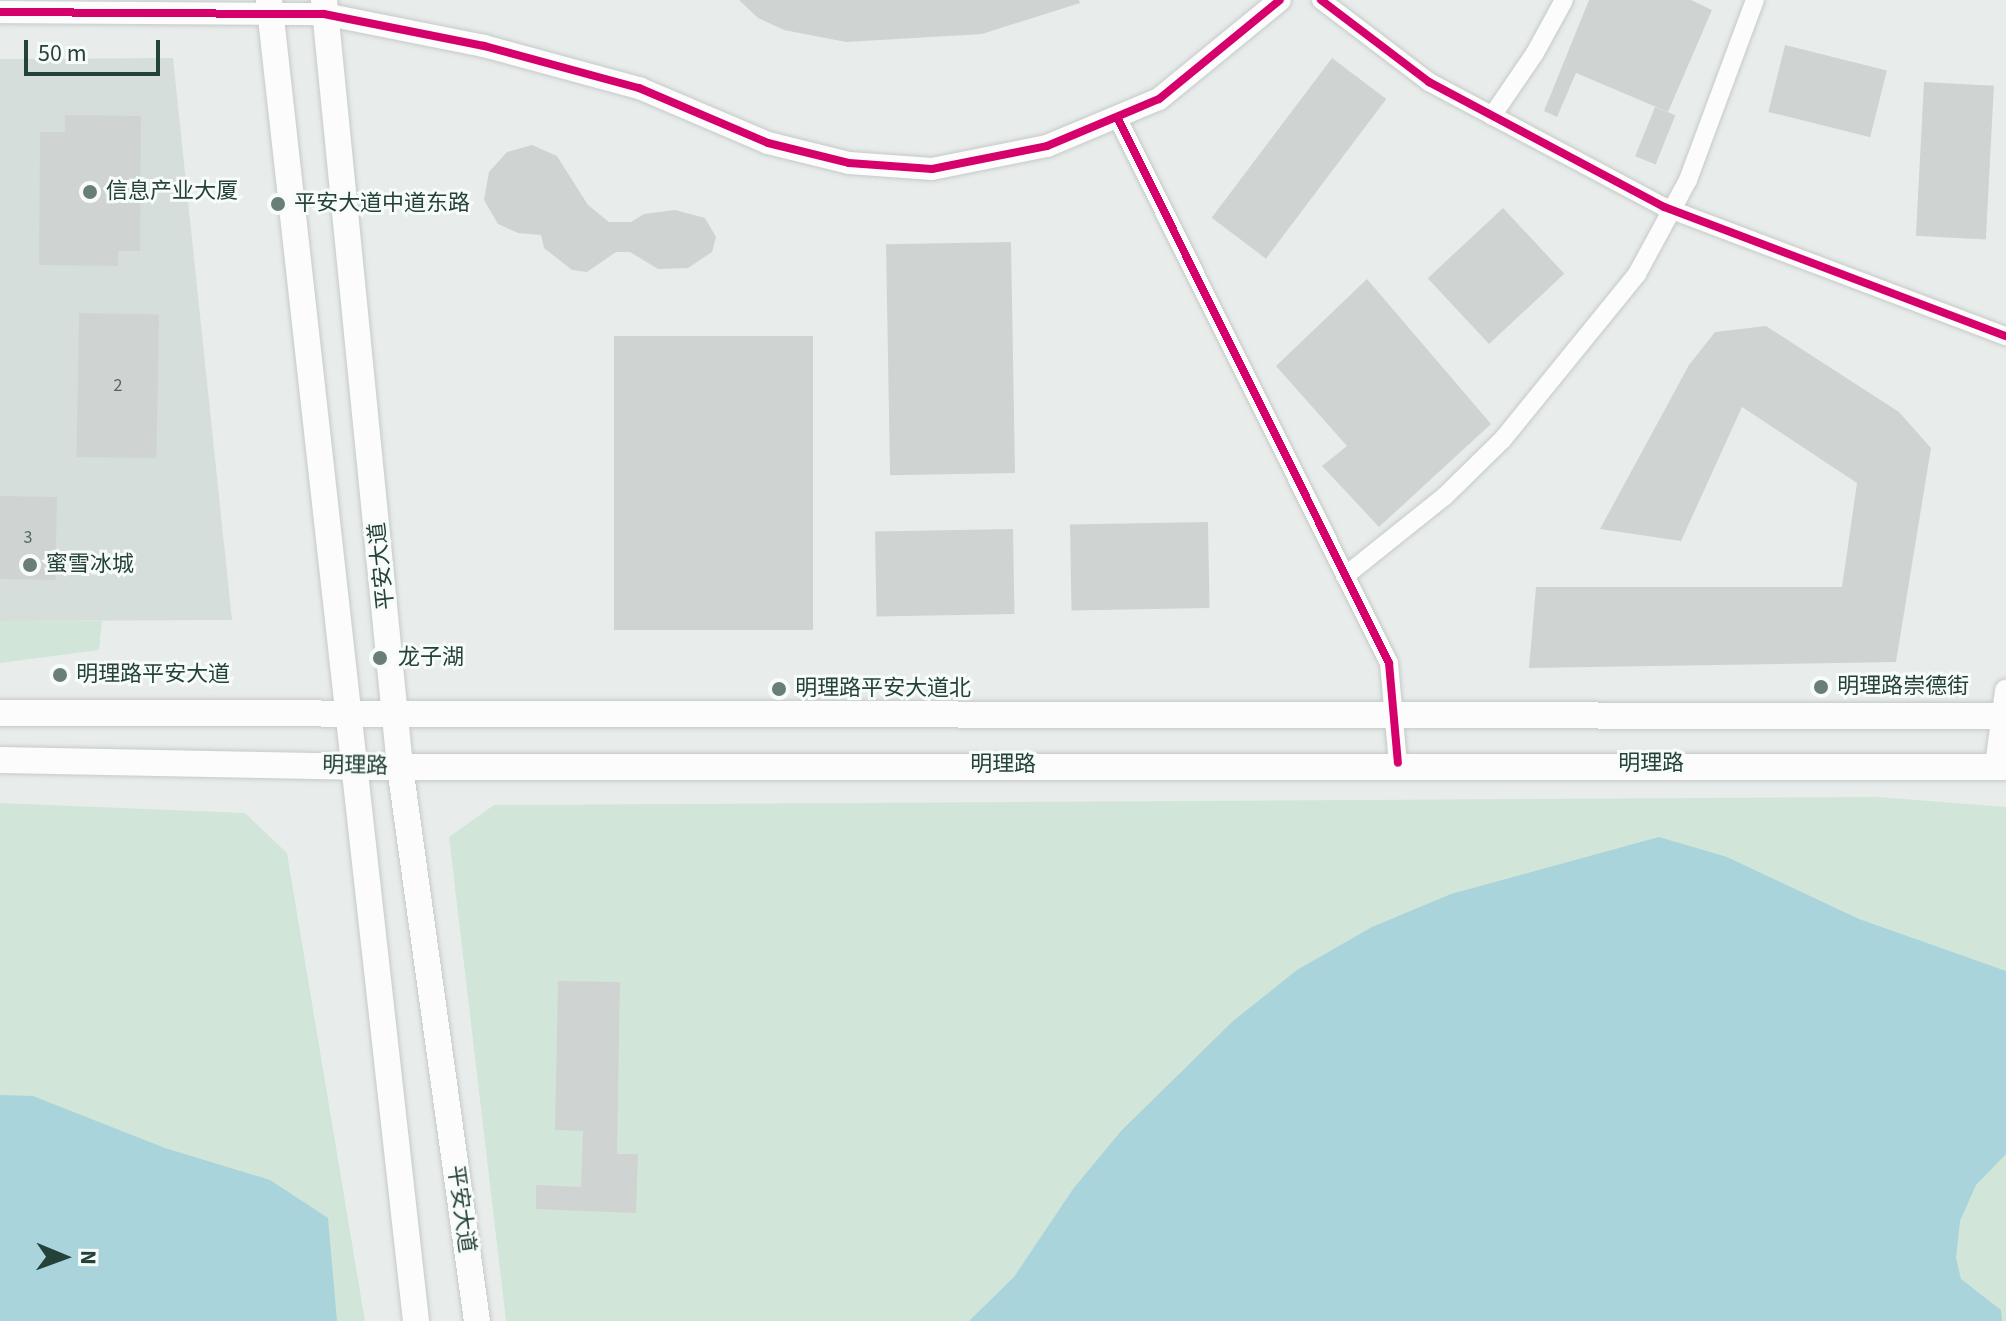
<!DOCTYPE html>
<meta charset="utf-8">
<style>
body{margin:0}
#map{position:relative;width:2006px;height:1321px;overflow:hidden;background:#e8edeb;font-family:"Source Sans 3","Noto Sans SC",sans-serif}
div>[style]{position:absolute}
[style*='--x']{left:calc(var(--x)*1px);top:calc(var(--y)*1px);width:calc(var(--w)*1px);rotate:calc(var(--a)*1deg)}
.built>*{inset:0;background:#d6dedb}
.green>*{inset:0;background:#d1e6d8}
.water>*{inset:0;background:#a9d4db}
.building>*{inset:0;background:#cfd4d2;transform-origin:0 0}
.roads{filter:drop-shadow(0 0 2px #c5cac8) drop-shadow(0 0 2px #c5cac8)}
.minor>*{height:18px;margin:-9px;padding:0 9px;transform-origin:9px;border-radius:9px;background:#fcfcfc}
.tertiary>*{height:22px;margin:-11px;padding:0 11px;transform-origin:11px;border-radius:11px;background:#fcfcfc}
.secondary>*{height:26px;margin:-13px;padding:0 13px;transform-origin:13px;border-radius:13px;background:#fcfcfc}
.cycleway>*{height:8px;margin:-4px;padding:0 4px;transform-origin:4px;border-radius:4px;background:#d6006c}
.dots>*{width:22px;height:22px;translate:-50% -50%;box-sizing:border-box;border:4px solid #f7fbf9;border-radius:50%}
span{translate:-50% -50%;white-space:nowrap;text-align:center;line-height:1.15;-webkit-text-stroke:6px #f7fbf9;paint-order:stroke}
.number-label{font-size:18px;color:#506761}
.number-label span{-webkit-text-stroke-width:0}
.poi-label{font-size:22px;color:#24423a}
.left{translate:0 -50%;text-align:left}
.street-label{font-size:22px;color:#24423a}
.north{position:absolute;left:24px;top:1217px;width:80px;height:80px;-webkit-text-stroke:6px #f7fbf9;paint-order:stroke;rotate:91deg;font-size:22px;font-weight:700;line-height:32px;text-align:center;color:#24423a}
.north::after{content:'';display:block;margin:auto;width:28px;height:36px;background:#24423a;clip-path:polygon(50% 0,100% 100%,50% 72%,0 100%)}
.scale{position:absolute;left:24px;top:40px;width:136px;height:36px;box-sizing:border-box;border:4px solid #24423a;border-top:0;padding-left:10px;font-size:24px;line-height:28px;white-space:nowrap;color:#24423a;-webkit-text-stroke:6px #f7fbf9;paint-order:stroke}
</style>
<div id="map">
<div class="built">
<i style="clip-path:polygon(173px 58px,232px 620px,0 621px,0 59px)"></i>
</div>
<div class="green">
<i style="clip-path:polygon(0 621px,102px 621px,99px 650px,0 663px)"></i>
<i style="clip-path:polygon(1878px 797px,2006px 807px,2006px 1321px,506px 1321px,449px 837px,494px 805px)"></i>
<i style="clip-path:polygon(0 803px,245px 813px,287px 853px,365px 1321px,0 1321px)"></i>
</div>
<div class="water">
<i style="clip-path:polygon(1659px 837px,1727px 857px,1859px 919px,2006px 971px,2006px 1154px,1976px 1185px,1960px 1221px,1956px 1258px,1961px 1279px,2001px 1310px,2002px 1321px,969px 1321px,1014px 1277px,1073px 1189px,1121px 1131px,1233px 1021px,1297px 970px,1372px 927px,1451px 894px)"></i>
<i style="clip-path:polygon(0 1095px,33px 1096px,165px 1148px,270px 1180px,328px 1218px,337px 1321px,0 1321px)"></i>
</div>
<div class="building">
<i style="clip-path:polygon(739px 0,1079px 0,1080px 3px,982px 34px,846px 42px,784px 30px,758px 18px)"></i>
<i style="clip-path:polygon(1589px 0,1691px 0,1712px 10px,1668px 112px,1576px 73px,1557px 117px,1544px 111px)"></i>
<i style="left:1785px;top:45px;width:105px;height:69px;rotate:14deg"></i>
<i style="left:1332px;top:58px;width:68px;height:200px;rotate:37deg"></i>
<i style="left:1924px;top:82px;width:70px;height:154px;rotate:3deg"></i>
<i style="left:1655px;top:107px;width:22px;height:53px;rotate:22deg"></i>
<i style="clip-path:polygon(65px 115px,141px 116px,140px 251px,118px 251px,118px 266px,39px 265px,40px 132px,65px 132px)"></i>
<i style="clip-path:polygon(532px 145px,557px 156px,588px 205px,609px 222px,631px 222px,644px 214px,675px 210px,705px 218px,716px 237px,712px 252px,688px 268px,658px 269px,630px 252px,616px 252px,587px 272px,572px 270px,544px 248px,541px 235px,518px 233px,498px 224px,484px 200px,489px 172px,507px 152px)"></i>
<i style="left:1503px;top:208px;width:90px;height:103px;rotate:47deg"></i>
<i style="left:1011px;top:242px;width:231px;height:125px;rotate:89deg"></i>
<i style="clip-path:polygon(1367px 279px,1491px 424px,1379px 527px,1322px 466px,1347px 446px,1276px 366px)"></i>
<i style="left:79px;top:313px;width:80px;height:144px;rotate:1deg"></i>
<i style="clip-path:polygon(1766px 326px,1899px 412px,1931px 448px,1896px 662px,1529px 668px,1536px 587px,1842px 587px,1857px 483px,1742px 407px,1681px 541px,1600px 529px,1689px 365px,1715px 332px)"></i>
<i style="left:614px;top:336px;width:199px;height:294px"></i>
<i style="left:0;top:496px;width:57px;height:83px;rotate:1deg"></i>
<i style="left:1208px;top:522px;width:86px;height:138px;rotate:89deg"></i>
<i style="left:1013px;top:529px;width:85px;height:138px;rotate:89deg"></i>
<i style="clip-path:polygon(558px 981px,620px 982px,617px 1154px,638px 1154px,636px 1213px,536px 1209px,536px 1185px,581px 1187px,583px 1131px,555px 1130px)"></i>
</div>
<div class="roads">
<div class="minor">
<i style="--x:1321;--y:0;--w:136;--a:37.2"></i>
<i style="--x:1429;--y:82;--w:266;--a:28"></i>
<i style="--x:1664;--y:207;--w:366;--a:20.7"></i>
<i style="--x:1492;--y:116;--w:76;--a:-55.7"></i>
<i style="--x:1535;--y:53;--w:60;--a:-61.3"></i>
<i style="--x:1117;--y:117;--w:610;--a:63.52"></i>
<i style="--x:1389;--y:663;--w:100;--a:84.9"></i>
<i style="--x:1345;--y:576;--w:128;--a:-38.7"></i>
<i style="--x:1445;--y:496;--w:81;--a:-44.5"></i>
<i style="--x:1503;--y:439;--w:213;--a:-50.9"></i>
<i style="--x:1637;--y:274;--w:107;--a:-61.5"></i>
<i style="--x:1688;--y:180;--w:192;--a:-69.6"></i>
</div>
<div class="tertiary">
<i style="--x:0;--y:12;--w:324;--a:0.4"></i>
<i style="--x:324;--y:14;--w:163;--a:11.3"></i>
<i style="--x:484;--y:46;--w:161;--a:15.2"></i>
<i style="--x:639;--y:88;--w:140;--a:23.1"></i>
<i style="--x:768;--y:143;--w:83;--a:13.9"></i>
<i style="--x:849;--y:163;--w:83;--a:4.1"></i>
<i style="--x:932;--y:169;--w:117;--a:-11.3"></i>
<i style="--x:1047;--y:146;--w:121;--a:-22.8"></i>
<i style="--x:1159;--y:99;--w:156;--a:-39.3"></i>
<i style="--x:1996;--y:765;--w:75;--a:-82.3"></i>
</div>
<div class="secondary">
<i style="--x:269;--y:0;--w:1329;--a:83.65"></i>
<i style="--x:324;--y:0;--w:771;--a:84.34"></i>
<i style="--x:400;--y:767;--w:559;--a:82.09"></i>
<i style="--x:0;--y:713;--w:2006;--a:0.09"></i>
<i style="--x:0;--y:760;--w:354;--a:1.1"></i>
<i style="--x:354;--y:767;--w:1652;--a:0"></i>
</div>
</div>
<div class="cycleway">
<i style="--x:1321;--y:0;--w:136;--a:37.2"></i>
<i style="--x:1429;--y:82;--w:266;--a:28"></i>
<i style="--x:1664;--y:207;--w:366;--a:20.7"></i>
<i style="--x:0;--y:12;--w:324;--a:0.4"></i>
<i style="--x:324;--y:14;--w:163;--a:11.3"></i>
<i style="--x:484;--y:46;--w:161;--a:15.2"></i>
<i style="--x:639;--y:88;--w:140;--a:23.1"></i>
<i style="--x:768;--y:143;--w:83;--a:13.9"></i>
<i style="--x:849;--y:163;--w:83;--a:4.1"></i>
<i style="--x:932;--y:169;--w:117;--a:-11.3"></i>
<i style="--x:1047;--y:146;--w:121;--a:-22.8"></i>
<i style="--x:1159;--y:99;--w:156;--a:-39.3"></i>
<i style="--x:1117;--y:117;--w:610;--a:63.52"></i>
<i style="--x:1389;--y:663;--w:100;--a:84.9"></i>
</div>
<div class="dots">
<i style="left:90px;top:192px;background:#697e78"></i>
<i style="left:278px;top:204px;background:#697e78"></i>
<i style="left:30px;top:565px;background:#697e78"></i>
<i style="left:380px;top:658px;background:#697e78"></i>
<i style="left:60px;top:675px;background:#697e78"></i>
<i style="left:1821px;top:687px;background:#697e78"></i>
<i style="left:779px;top:689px;background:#697e78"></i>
</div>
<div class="number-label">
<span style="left:118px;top:386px">2</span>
<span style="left:28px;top:538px">3</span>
</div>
<div class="poi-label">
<span class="left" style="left:106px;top:192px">信息产业大厦</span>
<span class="left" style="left:294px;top:204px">平安大道中道东路</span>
<span class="left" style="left:46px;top:565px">蜜雪冰城</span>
<span class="left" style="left:398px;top:658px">龙子湖</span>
<span class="left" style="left:76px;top:675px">明理路平安大道</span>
<span class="left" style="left:1837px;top:687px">明理路崇德街</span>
<span class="left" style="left:795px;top:689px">明理路平安大道北</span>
</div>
<div class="street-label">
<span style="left:382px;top:566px;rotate:-96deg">平安大道</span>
<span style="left:1651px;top:764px">明理路</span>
<span style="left:1003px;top:765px">明理路</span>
<span style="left:355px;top:766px;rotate:1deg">明理路</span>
<span style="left:461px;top:1209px;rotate:82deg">平安大道</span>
</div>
<div class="north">N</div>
<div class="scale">50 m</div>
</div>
